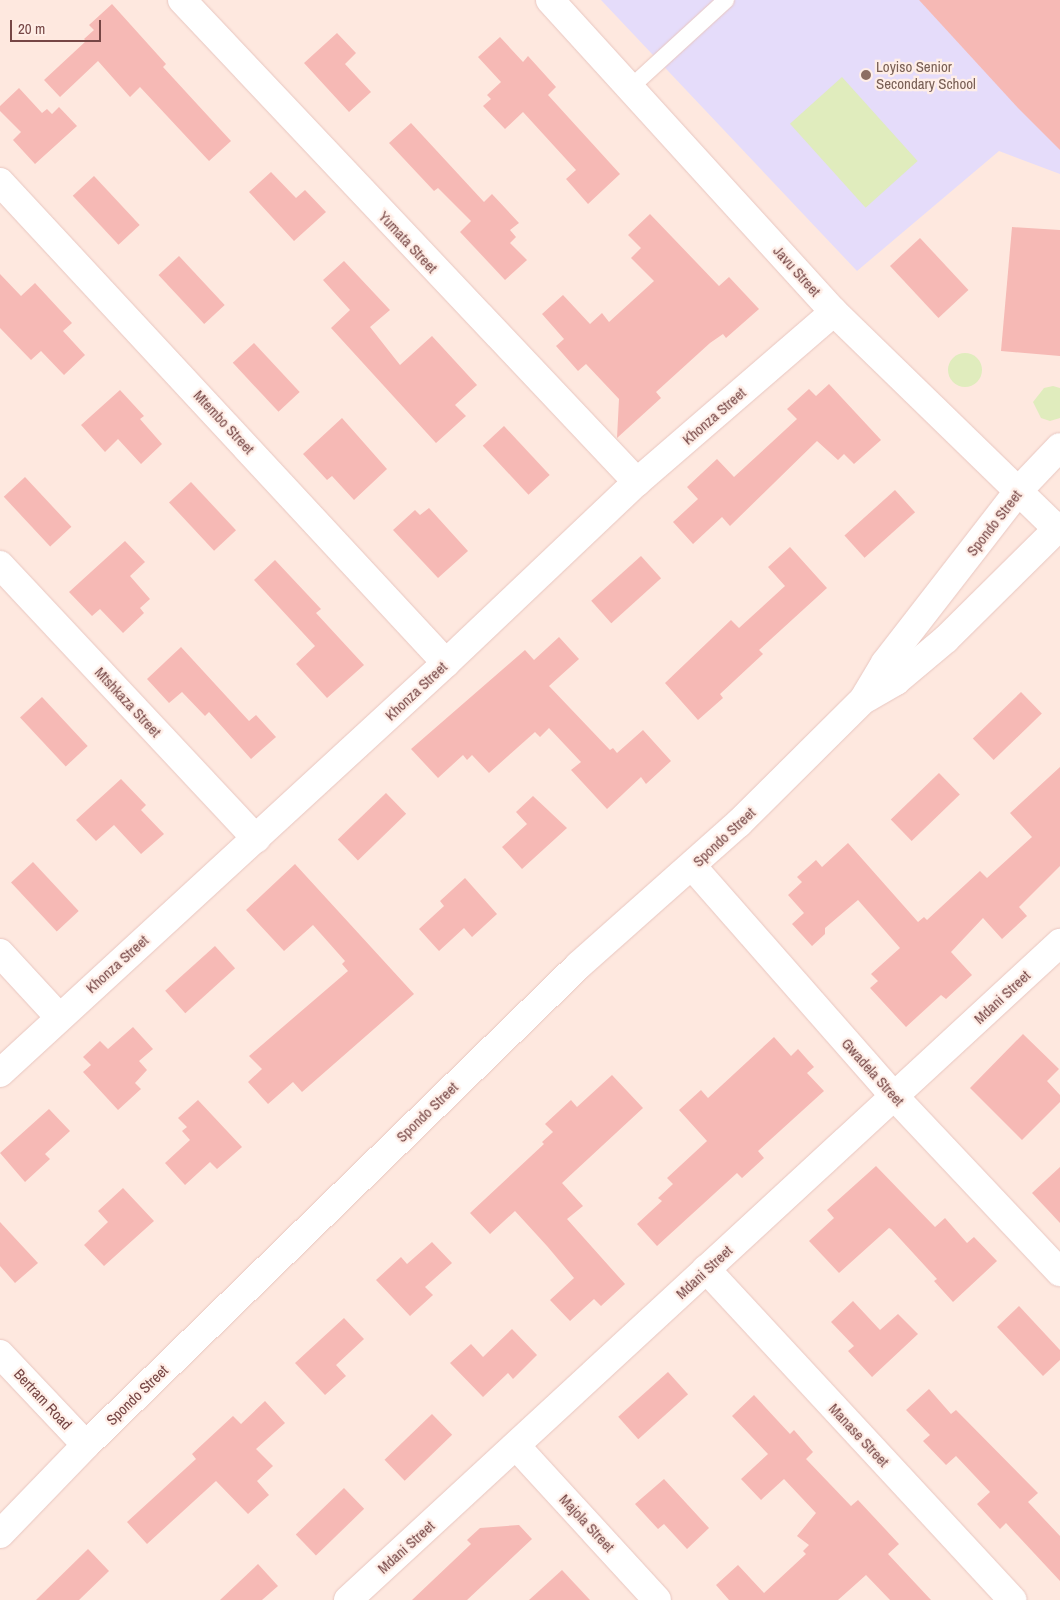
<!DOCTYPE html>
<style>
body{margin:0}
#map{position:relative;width:1060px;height:1600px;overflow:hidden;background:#fee8df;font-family:"Archivo Narrow",sans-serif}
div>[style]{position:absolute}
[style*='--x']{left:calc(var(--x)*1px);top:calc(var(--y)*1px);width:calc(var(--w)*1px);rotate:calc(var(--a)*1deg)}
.education>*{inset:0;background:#e5dcfa}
.green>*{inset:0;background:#e0ecbd;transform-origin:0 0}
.round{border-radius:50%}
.building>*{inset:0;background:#f6b9b5;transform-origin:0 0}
.roads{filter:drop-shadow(0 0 1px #e8c6c0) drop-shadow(0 0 1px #e8c6c0)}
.service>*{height:16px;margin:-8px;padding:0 8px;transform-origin:8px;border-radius:8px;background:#fff}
.minor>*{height:28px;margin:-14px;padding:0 14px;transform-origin:14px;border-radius:14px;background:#fff}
.tertiary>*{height:28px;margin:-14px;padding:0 14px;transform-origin:14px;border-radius:14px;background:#fff}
.secondary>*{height:28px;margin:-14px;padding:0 14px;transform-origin:14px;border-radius:14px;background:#fff}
.dots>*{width:14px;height:14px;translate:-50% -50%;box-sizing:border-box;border:2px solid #ffeee7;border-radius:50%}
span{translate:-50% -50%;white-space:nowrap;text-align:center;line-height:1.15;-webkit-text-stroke:4.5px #ffeee7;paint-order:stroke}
.education-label{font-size:15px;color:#785e54}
.left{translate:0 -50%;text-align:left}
.street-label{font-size:15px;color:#764645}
.scale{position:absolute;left:10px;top:20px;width:91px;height:22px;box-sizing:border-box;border:2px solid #764645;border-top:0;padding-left:6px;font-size:15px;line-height:18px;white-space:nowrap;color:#764645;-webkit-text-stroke:4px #ffeee7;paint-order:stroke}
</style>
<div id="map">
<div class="education">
<i style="clip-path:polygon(601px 0,1060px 0,1060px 174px,999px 151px,857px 271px)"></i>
</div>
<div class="green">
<i style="left:842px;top:77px;width:113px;height:70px;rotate:48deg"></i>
<i class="round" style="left:948px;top:353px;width:34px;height:34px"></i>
<i style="clip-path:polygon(1053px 386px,1060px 388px,1060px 418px,1050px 421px,1041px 418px,1033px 402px,1044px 388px)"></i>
</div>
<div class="building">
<i style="clip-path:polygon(919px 0,1060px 0,1060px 150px,1018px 108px)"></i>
<i style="clip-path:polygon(112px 4px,166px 64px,163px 67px,231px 141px,209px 161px,140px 87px,130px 97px,98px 61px,60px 97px,44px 80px,86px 41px,84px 39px,94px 30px,89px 25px)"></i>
<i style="clip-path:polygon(337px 33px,356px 53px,345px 64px,371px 92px,349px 112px,304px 63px)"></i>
<i style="clip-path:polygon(500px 37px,523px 62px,528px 56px,556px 87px,548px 95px,620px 174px,588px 204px,566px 179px,576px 170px,523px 112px,505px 129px,483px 106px,491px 99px,487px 95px,501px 82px,478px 57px)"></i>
<i style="clip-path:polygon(19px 88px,42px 113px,47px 109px,52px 114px,59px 107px,77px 126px,35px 164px,13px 140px,21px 132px,0 111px,0 106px)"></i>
<i style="clip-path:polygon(411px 123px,484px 202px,492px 194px,519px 223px,510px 230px,516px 237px,510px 243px,527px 260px,505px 280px,460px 232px,471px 221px,438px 188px,434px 191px,389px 143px)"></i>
<i style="clip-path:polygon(271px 172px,296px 198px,305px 190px,326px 212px,294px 241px,249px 192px)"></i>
<i style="left:94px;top:176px;width:67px;height:29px;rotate:47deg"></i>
<i style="clip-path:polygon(650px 214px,719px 286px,729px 277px,759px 309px,726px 338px,723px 334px,710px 343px,656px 392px,661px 398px,617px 438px,619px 399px,586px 364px,578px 371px,556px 346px,564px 339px,542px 314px,563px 295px,590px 324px,602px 313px,609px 322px,654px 281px,631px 258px,641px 248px,628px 235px)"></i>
<i style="clip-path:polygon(1012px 227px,1060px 230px,1060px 356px,1001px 351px)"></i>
<i style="left:920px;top:238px;width:71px;height:41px;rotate:47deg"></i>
<i style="left:179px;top:256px;width:67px;height:28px;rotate:47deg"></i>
<i style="clip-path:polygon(344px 261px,390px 310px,370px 327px,400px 365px,432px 336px,477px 385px,455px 405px,466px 416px,436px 443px,331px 328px,350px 310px,323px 280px)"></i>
<i style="clip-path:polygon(0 274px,21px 296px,35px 283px,72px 323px,63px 331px,85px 355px,64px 375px,41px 351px,31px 360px,0 328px)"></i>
<i style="left:254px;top:343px;width:67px;height:29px;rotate:47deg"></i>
<i style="clip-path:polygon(829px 384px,881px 440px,854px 464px,844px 454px,838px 460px,817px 441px,730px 526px,722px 517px,693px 544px,673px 522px,698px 499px,687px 487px,717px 459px,734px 477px,797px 419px,787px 409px,809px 389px,816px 396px)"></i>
<i style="clip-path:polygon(120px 390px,144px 416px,140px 419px,162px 444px,141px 464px,118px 439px,105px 452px,81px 425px)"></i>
<i style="clip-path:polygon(342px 418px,387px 469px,354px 500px,332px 476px,327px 480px,303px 454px)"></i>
<i style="left:504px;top:426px;width:67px;height:29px;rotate:47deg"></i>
<i style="left:25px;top:477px;width:68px;height:29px;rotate:47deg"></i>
<i style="left:191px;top:482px;width:66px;height:30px;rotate:47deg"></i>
<i style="left:895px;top:490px;width:30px;height:68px;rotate:48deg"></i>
<i style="clip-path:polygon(429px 508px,468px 551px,438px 578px,393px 530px,415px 510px,420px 515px)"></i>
<i style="clip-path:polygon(125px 541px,145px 562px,130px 576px,150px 599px,140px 608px,144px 613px,123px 633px,100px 609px,92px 616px,69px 592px)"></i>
<i style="clip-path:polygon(790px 547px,827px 588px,759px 650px,763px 654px,720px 694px,723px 698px,698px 720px,665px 683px,731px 620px,739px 628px,785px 586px,768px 567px)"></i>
<i style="left:641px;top:556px;width:30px;height:67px;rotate:48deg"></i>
<i style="clip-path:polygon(275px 560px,321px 609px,316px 613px,364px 665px,327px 698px,296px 664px,315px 646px,254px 580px)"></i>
<i style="clip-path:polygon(559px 637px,579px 659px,549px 686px,610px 750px,613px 748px,617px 753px,643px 730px,671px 761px,646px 784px,641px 777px,607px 809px,571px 770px,581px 762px,549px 728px,540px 737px,535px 732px,489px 773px,472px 755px,467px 760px,463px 755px,438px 778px,411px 749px,525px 650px,534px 660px)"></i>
<i style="clip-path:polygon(181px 647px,249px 721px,256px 715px,276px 737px,251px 759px,209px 712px,205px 716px,182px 692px,169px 703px,147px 679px)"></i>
<i style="left:1021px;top:692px;width:30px;height:67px;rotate:46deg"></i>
<i style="left:42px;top:697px;width:67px;height:30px;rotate:47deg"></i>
<i style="clip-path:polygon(1060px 767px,1060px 866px,1019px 907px,1027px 916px,1002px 939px,983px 918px,951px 952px,972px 975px,946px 999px,941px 995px,906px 1027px,870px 988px,878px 981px,871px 974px,900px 948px,858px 900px,825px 928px,825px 934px,812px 946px,792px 924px,804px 913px,788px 895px,802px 882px,797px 877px,816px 860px,822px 867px,848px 843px,918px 922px,924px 917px,927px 920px,980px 871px,987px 878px,1032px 837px,1010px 813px)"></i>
<i style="left:939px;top:773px;width:30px;height:67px;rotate:46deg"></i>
<i style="clip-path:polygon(121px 779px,146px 805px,141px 810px,164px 834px,141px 854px,114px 825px,96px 841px,76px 820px)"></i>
<i style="left:386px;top:793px;width:29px;height:67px;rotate:46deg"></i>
<i style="clip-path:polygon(533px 796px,567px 828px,522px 869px,502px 847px,527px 824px,516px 812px)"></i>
<i style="left:33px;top:862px;width:67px;height:30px;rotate:47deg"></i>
<i style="clip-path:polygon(295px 864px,414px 994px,302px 1092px,293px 1082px,268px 1104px,248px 1082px,262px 1069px,249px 1056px,348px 971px,342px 964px,345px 961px,313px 925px,284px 951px,246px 910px)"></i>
<i style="clip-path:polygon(465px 878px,497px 914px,472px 937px,464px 928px,439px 951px,419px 929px,444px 906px,440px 901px)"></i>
<i style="left:215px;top:946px;width:30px;height:67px;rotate:48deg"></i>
<i style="clip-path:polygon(133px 1027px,153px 1049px,139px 1061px,147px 1070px,135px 1083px,141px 1089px,118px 1110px,83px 1072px,91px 1065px,83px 1057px,100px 1041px,108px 1049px)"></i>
<i style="clip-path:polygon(1023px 1034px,1059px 1069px,1047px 1081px,1060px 1095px,1060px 1102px,1022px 1140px,970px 1088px)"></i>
<i style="clip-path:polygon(774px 1037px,791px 1056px,798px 1049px,814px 1067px,807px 1073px,824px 1091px,758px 1151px,764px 1158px,742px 1178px,737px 1173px,657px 1246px,637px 1224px,662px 1201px,658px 1198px,673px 1184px,667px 1178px,707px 1141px,679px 1110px,701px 1090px,708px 1098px)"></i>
<i style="clip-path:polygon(612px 1075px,643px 1108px,562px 1183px,583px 1206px,567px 1219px,625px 1284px,601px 1306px,594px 1299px,570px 1321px,550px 1300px,574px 1278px,547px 1246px,515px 1211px,490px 1234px,470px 1213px,544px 1144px,542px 1142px,553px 1132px,545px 1124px,571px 1100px,577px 1107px)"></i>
<i style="clip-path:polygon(198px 1100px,242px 1147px,217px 1169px,210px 1162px,185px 1185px,165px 1163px,190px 1140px,182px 1131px,187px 1127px,178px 1118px)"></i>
<i style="clip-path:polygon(49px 1109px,70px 1131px,45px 1154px,50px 1159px,25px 1182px,0 1153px)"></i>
<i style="clip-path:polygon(876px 1166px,935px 1227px,945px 1218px,967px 1243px,974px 1237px,997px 1261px,953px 1302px,934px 1281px,937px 1279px,891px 1229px,889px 1228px,839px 1273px,809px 1241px,834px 1218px,827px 1210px)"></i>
<i style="clip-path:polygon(1060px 1167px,1060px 1223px,1032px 1193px)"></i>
<i style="clip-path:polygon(123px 1188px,154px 1221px,104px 1266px,84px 1245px,108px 1222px,98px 1211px)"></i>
<i style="clip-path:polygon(0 1222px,38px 1263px,15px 1283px,0 1266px)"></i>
<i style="clip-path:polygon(432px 1242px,452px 1263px,425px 1287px,433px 1295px,410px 1316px,376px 1280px,401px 1257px,407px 1264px)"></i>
<i style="clip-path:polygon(853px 1301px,880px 1330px,898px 1314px,918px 1334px,872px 1377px,848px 1351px,854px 1346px,831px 1322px)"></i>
<i style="clip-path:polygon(1019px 1306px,1060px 1350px,1060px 1360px,1043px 1376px,997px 1327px)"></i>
<i style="clip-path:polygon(344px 1318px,364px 1339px,336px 1365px,346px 1376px,325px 1395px,295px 1363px)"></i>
<i style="clip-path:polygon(512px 1329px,537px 1355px,513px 1379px,508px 1373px,483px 1397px,450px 1363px,471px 1344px,483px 1357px)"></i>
<i style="left:668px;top:1372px;width:30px;height:67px;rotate:48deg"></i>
<i style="clip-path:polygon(929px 1389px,951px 1414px,956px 1410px,1038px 1493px,1028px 1502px,1060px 1536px,1060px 1581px,1006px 1523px,1000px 1529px,977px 1504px,990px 1492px,956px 1456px,946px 1465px,923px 1441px,930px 1435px,906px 1410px)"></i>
<i style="clip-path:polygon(754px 1395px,790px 1434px,794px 1430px,813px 1452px,806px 1459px,851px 1506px,858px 1500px,899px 1544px,888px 1554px,931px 1600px,890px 1600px,866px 1575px,838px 1600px,729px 1600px,716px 1585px,738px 1565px,764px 1593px,806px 1554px,803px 1551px,809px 1545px,797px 1536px,816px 1513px,784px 1479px,761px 1500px,741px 1479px,768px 1454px,732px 1416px)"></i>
<i style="clip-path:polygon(265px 1401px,285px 1423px,256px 1449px,273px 1466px,257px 1481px,269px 1495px,248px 1514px,216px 1481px,147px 1544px,127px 1522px,196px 1459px,192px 1454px,233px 1416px,241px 1424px)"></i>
<i style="left:432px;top:1414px;width:29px;height:66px;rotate:46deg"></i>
<i style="clip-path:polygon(664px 1479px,709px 1528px,687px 1549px,664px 1524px,658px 1529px,635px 1504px)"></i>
<i style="left:344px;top:1488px;width:29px;height:67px;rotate:46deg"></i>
<i style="clip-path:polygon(519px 1525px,532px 1539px,467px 1600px,412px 1600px,471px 1544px,467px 1540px,480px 1528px)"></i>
<i style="clip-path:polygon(88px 1549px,109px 1571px,79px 1600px,36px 1600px)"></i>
<i style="clip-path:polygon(258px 1564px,278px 1586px,262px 1600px,220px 1600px)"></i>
<i style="clip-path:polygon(562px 1570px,590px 1600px,529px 1600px)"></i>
</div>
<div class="roads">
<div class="service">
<i style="--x:630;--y:88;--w:130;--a:-42.5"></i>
</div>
<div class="minor">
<i style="--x:182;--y:0;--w:663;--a:46.65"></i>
<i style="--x:550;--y:0;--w:422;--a:47.7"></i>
<i style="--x:834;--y:312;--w:311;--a:44.2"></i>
<i style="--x:0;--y:182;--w:656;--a:47.16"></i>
<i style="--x:0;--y:565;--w:375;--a:46.9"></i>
<i style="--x:692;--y:866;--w:306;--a:48.7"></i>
<i style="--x:894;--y:1096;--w:242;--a:46.7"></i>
<i style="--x:0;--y:953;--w:87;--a:47.3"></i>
<i style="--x:0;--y:1073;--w:606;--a:-42.59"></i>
<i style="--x:446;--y:663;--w:263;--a:-43.5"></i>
<i style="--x:637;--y:482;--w:260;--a:-40.8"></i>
<i style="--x:706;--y:1269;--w:451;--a:47.2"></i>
<i style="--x:517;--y:1447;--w:207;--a:47.5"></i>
<i style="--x:348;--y:1600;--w:969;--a:-42.7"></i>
</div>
<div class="tertiary">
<i style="--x:0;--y:1354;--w:125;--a:46.6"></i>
</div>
<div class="secondary">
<i style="--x:867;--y:698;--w:34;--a:-30"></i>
<i style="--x:896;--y:681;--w:65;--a:-40"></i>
<i style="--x:946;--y:639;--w:161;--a:-44.7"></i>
<i style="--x:0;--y:1534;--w:124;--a:-46"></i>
<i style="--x:86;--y:1445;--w:688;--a:-44.23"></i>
<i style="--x:579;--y:965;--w:213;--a:-41.6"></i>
<i style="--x:738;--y:824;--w:176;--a:-44.8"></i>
<i style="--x:863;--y:700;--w:43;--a:-59.3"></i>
<i style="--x:885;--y:663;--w:219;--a:-52.2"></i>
<i style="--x:1019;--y:490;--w:59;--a:-46.4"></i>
</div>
</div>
<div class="dots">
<i style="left:866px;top:75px;background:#8d6e63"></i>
</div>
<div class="education-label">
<span class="left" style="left:876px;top:75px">Loyiso Senior<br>Secondary School</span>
</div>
<div class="street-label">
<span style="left:408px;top:242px;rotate:47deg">Yumata Street</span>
<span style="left:797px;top:271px;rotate:48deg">Javu Street</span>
<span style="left:714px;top:416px;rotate:-41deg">Khonza Street</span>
<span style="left:224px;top:422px;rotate:47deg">Mtembo Street</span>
<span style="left:994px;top:523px;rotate:-52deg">Spondo Street</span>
<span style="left:416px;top:691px;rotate:-43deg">Khonza Street</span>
<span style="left:128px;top:702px;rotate:47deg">Mtshkaza Street</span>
<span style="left:724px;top:837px;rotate:-43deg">Spondo Street</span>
<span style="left:117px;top:964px;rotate:-42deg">Khonza Street</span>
<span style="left:1002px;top:997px;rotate:-43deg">Mdani Street</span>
<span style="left:873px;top:1072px;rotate:48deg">Gwadela Street</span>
<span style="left:427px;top:1112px;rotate:-44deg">Spondo Street</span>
<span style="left:704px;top:1272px;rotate:-43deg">Mdani Street</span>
<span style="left:137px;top:1395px;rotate:-44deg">Spondo Street</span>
<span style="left:43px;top:1399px;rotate:47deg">Bertram Road</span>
<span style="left:859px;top:1435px;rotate:47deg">Manase Street</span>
<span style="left:587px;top:1523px;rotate:47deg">Majola Street</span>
<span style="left:406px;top:1547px;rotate:-42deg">Mdani Street</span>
</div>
<div class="scale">20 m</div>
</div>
